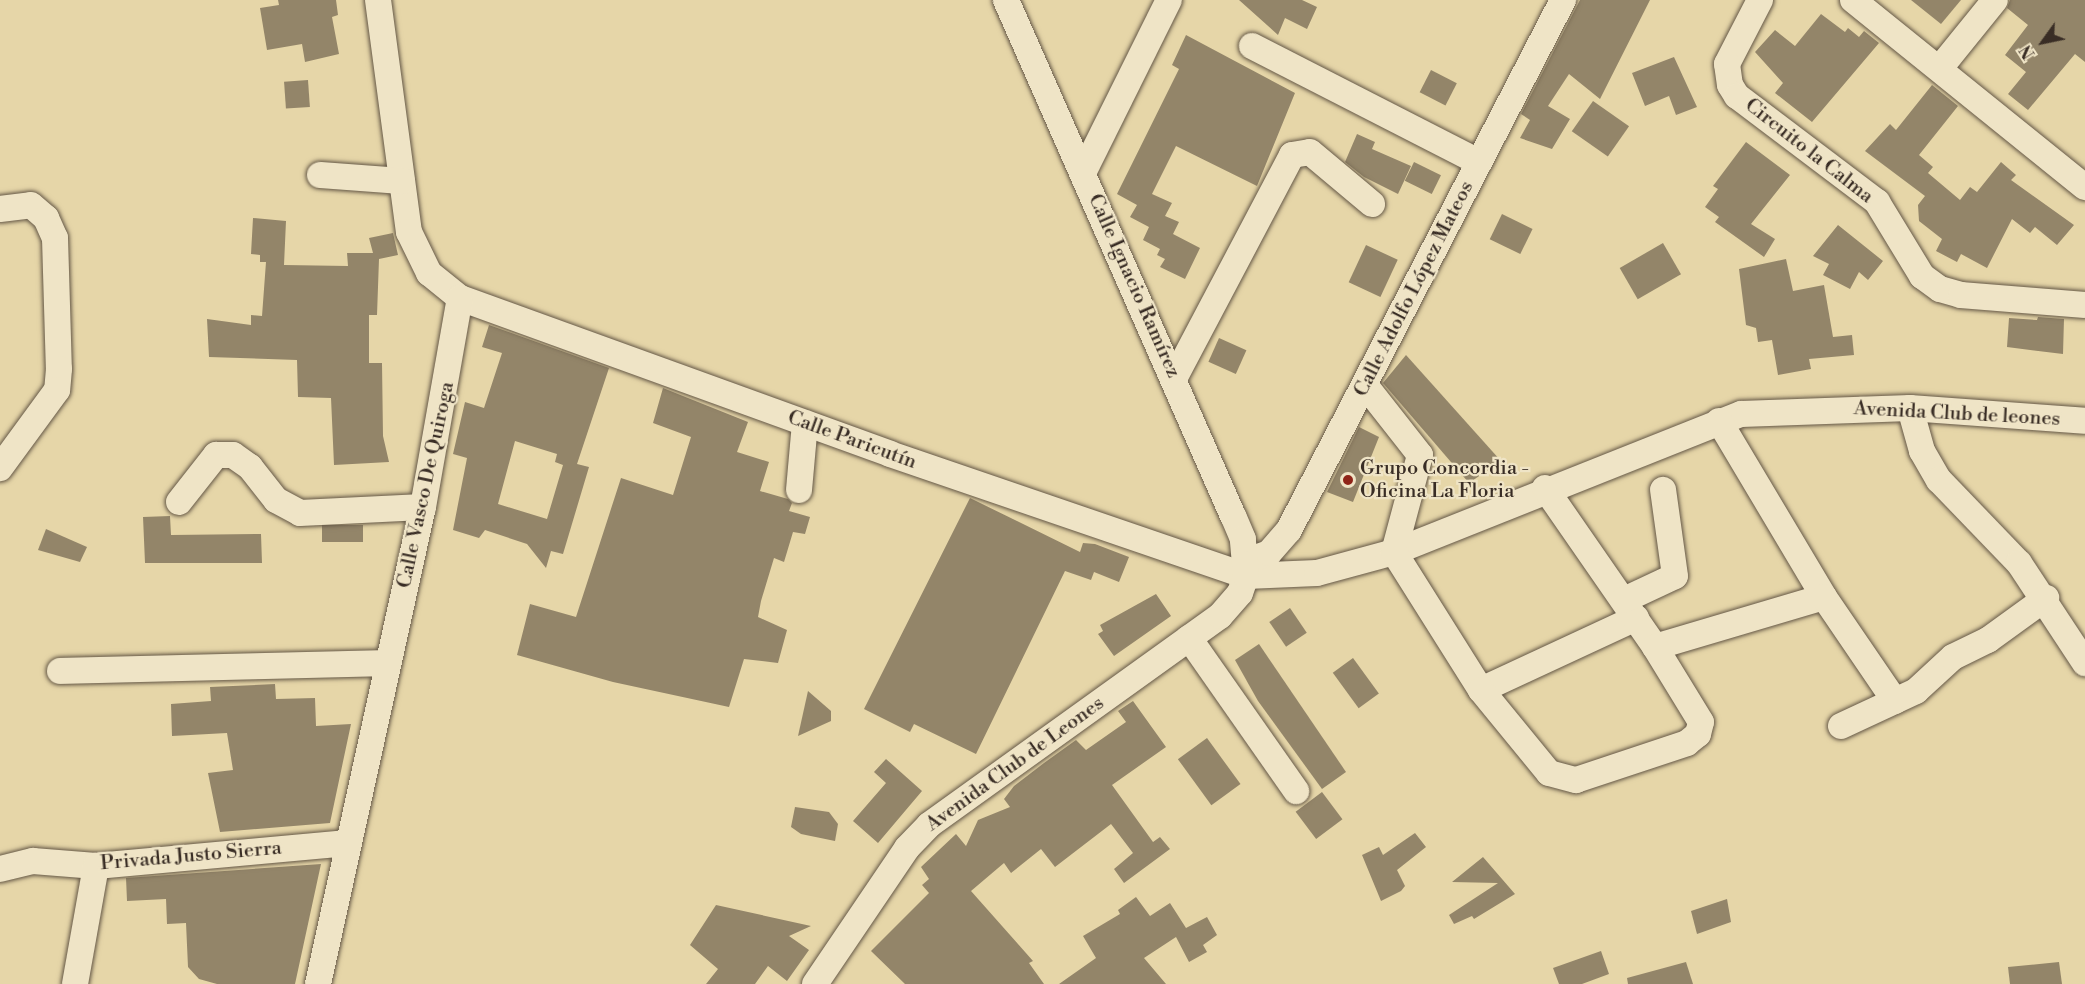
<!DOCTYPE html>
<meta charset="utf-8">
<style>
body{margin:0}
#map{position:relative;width:2085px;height:984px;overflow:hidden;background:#e6d6a8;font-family:"Libre Bodoni",serif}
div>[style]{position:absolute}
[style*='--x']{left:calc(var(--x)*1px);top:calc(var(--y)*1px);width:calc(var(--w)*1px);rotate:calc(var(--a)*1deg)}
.building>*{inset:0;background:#938569;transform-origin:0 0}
.roads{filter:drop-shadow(0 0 2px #645746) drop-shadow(0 0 2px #645746)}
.minor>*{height:26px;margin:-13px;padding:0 13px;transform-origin:13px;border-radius:13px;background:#efe4c6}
.dots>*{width:16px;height:16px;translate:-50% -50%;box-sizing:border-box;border:3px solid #efe4c6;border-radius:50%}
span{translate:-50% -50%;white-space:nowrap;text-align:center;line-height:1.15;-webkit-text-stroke:4.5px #efe4c6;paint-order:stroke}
.street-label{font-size:20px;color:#392d25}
.poi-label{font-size:20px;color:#392d25}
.left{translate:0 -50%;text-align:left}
.north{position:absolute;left:2013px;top:12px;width:60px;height:60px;-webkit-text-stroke:4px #efe4c6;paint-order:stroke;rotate:237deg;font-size:16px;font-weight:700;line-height:24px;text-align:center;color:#392d25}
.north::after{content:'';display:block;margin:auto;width:21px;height:27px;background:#392d25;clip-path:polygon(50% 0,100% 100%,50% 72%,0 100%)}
</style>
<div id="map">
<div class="building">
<i style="clip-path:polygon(278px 0,336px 0,338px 15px,332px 17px,339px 54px,305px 62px,302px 44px,267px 50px,260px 8px,279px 5px)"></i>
<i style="clip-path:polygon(1239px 0,1302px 0,1317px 7px,1307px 29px,1285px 18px,1278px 35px)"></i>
<i style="clip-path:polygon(1580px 0,1650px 0,1600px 99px,1569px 74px,1548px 106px,1570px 119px,1552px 149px,1520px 138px,1530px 120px,1521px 114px)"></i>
<i style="clip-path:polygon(1911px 0,1961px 0,1941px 24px)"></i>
<i style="clip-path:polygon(2010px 0,2085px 0,2085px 62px,2075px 54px,2028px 110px,2008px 94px,2026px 72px,2005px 55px,2028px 25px,2007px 8px)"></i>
<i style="clip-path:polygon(1821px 14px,1845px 32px,1848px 28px,1859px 37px,1864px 31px,1879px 43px,1812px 122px,1775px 93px,1783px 83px,1755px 52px,1775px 30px,1795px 46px)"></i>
<i style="clip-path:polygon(1186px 35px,1295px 93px,1257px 186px,1176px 146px,1152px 194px,1172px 203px,1165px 216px,1179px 222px,1173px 234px,1200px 248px,1185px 279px,1160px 267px,1165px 259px,1157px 255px,1160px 249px,1143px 240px,1149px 227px,1130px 217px,1137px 205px,1117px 194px,1179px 69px,1172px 65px)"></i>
<i style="clip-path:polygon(1674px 57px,1697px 107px,1676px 115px,1669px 96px,1645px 106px,1632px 73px)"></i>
<i style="left:1431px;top:70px;width:29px;height:25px;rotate:27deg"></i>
<i style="left:308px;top:80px;width:27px;height:24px;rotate:86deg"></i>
<i style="clip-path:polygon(1932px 85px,1958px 106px,1919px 155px,1933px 167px,1928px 173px,1960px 200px,1970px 187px,1977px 192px,2001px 162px,2016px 175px,2011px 180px,2074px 225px,2057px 245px,2035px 227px,2030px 233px,2012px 219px,1987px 268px,1961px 254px,1957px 262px,1936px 251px,1942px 239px,1919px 221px,1918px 205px,1925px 196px,1865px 151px,1890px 124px,1896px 130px)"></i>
<i style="left:1593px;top:101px;width:44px;height:37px;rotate:35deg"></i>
<i style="clip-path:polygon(1357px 134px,1375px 142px,1372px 149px,1411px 166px,1398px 194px,1364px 177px,1345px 162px)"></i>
<i style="clip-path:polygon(1746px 142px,1790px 175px,1751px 224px,1775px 239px,1764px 257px,1715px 222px,1719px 217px,1705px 207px,1718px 189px,1713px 186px)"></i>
<i style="left:1414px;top:162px;width:30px;height:21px;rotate:26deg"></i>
<i style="left:1502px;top:214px;width:34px;height:28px;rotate:26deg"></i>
<i style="clip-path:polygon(253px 218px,286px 221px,284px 265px,348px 266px,347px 253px,373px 253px,369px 238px,393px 233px,398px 255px,379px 259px,377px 315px,369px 315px,369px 363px,382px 363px,383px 436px,389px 462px,334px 465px,331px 398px,298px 397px,297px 360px,209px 357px,207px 319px,251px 325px,251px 315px,262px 316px,266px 262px,260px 262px,260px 255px,251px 254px)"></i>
<i style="clip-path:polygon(1838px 225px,1883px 261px,1868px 280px,1859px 272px,1850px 289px,1823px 275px,1829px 264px,1813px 256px)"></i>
<i style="left:1663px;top:243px;width:36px;height:50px;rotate:60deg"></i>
<i style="left:1366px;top:245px;width:35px;height:41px;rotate:25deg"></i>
<i style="clip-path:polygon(1786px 259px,1793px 291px,1824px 285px,1833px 337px,1852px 335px,1854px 355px,1809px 359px,1811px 369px,1778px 375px,1772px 340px,1758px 342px,1756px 328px,1746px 325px,1739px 269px)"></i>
<i style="clip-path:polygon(2038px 317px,2064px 319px,2063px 354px,2007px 347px,2009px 318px,2037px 320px)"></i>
<i style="clip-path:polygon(evenodd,489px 325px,609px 368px,577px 464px,589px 467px,563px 554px,551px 551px,546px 568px,527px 544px,485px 530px,479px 538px,453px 530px,467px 458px,453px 454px,465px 402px,484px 408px,502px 353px,482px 347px,489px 325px,515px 441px,557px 454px,555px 462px,563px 465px,547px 519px,498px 504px,515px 441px)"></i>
<i style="left:1219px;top:338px;width:30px;height:26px;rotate:24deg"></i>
<i style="clip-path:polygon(1406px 355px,1501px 461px,1469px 483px,1383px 383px)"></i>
<i style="clip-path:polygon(663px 388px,748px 422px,737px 452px,769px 462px,760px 491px,788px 499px,792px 503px,789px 511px,810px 517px,805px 534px,793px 532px,784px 562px,774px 558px,761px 601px,758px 617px,787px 630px,778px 663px,744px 659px,729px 707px,613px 682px,517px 655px,530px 604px,576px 617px,621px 478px,673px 495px,691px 437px,653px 423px)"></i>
<i style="clip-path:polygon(1359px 427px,1379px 437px,1353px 502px,1327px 492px)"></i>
<i style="clip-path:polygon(970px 498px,1080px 552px,1083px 543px,1095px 544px,1129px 557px,1119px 582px,1094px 572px,1091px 580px,1065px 571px,976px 754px,914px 724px,910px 732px,864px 709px)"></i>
<i style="clip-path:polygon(170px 516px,171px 535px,261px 534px,262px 563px,145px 563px,143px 517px)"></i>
<i style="left:363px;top:525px;width:17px;height:41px;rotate:90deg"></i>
<i style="clip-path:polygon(46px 529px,87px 547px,80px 562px,38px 550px)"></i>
<i style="clip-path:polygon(1156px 594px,1171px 616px,1114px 656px,1098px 634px,1103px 631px,1100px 625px)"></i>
<i style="left:1290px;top:608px;width:30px;height:25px;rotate:56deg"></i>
<i style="clip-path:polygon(1259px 644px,1346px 772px,1322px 789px,1258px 701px,1235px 660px)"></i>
<i style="left:1353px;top:658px;width:44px;height:25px;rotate:54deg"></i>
<i style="clip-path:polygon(275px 684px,276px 699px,315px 698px,316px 726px,351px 724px,330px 823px,220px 832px,208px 773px,233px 770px,227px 733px,172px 736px,171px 704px,211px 701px,210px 687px)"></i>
<i style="clip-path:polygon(808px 691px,831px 711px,831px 721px,798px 736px)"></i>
<i style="clip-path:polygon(1133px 701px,1166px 747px,1112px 785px,1153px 842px,1160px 837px,1170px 849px,1124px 883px,1114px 869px,1133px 853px,1111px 824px,1055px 867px,1041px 849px,1011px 873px,1004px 863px,971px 891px,1033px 961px,1029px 963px,1044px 984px,905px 984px,871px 951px,929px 893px,922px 885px,929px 879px,921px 867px,956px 834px,966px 846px,978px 820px,1010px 807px,1004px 799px,1014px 786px,1044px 763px,1076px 740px,1086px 750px,1126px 722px,1118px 711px)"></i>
<i style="left:1207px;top:738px;width:57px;height:36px;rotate:54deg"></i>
<i style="clip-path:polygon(886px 759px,922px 791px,878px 843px,853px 821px,886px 783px,874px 772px)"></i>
<i style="left:1322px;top:792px;width:34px;height:33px;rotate:53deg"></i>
<i style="clip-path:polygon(795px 807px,829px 812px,838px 824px,835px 841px,801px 834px,791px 827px)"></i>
<i style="clip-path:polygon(1415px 833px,1426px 847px,1397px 870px,1405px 886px,1401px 891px,1381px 901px,1362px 855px,1379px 847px,1383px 855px)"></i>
<i style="clip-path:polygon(1483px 857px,1515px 894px,1474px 919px,1472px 916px,1454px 924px,1449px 915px,1498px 883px,1452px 882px)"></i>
<i style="clip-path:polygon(321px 864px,295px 984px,217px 984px,199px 979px,188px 967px,186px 923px,167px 924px,166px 899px,127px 901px,126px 878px)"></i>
<i style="clip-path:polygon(1136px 897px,1150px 916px,1170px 903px,1186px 928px,1207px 917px,1217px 935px,1203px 945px,1207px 952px,1189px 962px,1176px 937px,1144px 958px,1166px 984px,1059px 984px,1096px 958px,1083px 936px,1120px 914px,1118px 910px)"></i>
<i style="clip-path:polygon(1727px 899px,1731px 922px,1697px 934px,1691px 911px)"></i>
<i style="clip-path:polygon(716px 905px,811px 926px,789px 936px,809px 950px,787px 981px,768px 966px,755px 984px,706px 984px,718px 969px,690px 945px)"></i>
<i style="clip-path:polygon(1601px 951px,1609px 974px,1582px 984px,1559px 984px,1553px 968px)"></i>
<i style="clip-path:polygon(1686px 962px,1693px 984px,1628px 984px,1627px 978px)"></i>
<i style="clip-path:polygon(2059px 962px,2062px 984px,2010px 984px,2008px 967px)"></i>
</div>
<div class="roads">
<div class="minor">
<i style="--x:378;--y:0;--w:234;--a:82.4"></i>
<i style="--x:409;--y:232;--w:46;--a:64"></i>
<i style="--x:429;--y:273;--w:40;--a:39"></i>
<i style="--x:460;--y:298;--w:457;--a:19.9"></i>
<i style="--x:890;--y:454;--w:376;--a:18.9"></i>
<i style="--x:1246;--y:576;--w:71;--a:-2.4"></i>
<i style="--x:1317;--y:573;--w:80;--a:-15.3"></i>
<i style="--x:1394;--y:552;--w:373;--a:-21.7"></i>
<i style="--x:1741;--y:414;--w:169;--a:-2"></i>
<i style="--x:1910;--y:408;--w:175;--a:4.2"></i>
<i style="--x:1760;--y:0;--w:72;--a:117.3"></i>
<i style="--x:1727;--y:64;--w:21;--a:82"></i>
<i style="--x:1730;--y:85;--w:13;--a:58"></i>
<i style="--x:1737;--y:96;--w:176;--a:37.1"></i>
<i style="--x:1877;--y:202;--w:87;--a:58.7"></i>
<i style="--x:1922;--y:276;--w:22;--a:36"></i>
<i style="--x:1940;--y:289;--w:22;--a:16"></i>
<i style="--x:1961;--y:295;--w:124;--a:4.6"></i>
<i style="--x:1853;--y:0;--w:298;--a:38.9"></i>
<i style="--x:1252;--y:46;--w:255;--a:27.1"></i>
<i style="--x:1940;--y:68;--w:87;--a:-51"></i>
<i style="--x:1083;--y:173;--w:193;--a:-63.6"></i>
<i style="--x:320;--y:175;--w:82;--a:4.2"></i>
<i style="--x:0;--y:209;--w:31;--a:-7"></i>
<i style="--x:31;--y:205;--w:20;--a:41"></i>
<i style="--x:46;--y:218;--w:22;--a:66"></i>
<i style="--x:55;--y:238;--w:131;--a:88.3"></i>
<i style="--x:59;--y:369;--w:21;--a:95"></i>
<i style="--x:57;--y:390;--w:97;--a:126.2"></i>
<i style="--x:1175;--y:377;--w:251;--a:-62.2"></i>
<i style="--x:1292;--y:155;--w:18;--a:-9"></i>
<i style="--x:1310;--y:152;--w:81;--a:40"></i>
<i style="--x:1365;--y:385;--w:89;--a:51.8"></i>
<i style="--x:1420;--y:455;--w:100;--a:105"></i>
<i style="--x:1394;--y:552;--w:163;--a:57.8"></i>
<i style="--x:1481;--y:690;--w:171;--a:-24.9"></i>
<i style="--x:1910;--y:408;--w:45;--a:74.4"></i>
<i style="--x:1922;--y:451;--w:34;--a:60"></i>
<i style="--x:1939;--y:480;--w:115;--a:46.1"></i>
<i style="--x:2019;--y:563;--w:120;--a:56.6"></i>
<i style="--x:1545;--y:488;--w:193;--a:55.3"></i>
<i style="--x:1655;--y:647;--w:176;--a:-16.5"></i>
<i style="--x:1824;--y:597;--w:205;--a:-120.8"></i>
<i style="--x:799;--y:490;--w:67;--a:-84.9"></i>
<i style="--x:179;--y:502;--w:60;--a:-51.8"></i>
<i style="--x:216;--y:455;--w:17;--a:0"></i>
<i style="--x:233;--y:455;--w:21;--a:35"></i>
<i style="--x:250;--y:467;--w:42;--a:51.8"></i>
<i style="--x:276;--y:500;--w:27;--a:28"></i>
<i style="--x:300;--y:513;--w:123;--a:-2.8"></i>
<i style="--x:1247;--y:561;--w:23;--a:-20"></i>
<i style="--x:1269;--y:553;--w:30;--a:-49"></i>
<i style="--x:1289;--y:530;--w:597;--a:-62.66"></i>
<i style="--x:1824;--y:597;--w:126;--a:55.7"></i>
<i style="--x:1624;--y:600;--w:56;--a:-25.2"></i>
<i style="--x:1675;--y:576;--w:87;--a:-97.9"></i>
<i style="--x:1189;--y:638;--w:187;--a:55"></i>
<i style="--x:60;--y:671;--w:327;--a:-1.4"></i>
<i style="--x:1481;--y:690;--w:107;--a:50.7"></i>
<i style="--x:1549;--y:773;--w:28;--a:15"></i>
<i style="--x:1576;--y:780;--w:117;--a:-18.4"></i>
<i style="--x:1687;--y:743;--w:14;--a:-39"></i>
<i style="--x:1698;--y:734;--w:12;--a:-76"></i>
<i style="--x:1701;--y:722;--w:88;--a:-121.5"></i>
<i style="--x:1841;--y:726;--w:83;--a:-25"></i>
<i style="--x:1916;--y:691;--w:50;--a:-42.6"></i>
<i style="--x:1953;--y:657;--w:39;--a:-26"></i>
<i style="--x:1988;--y:640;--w:72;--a:-35.9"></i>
<i style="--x:0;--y:869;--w:34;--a:-14"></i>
<i style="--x:33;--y:861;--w:63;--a:4.5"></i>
<i style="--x:96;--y:866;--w:253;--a:-5.2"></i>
<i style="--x:75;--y:984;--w:120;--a:-79.9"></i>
<i style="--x:318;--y:984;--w:488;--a:-77.6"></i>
<i style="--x:423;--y:507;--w:212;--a:-80"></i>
<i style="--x:815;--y:984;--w:164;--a:-55.9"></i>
<i style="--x:907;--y:848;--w:32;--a:-46"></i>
<i style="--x:929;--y:825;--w:358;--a:-35.7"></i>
<i style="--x:1220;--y:616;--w:30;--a:-49"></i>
<i style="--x:1240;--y:593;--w:18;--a:-71"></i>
<i style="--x:1246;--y:576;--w:37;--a:-95"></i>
<i style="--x:1243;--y:539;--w:25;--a:-113"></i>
<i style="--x:1233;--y:516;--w:564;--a:-113.75"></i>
</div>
</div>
<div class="dots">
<i style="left:1348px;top:480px;background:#8f2418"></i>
</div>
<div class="street-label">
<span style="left:1809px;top:151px;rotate:38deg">Circuito la Calma</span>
<span style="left:1134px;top:286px;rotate:66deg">Calle Ignacio Ramírez</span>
<span style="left:1414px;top:289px;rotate:-63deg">Calle Adolfo López Mateos</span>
<span style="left:1957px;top:414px;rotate:3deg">Avenida Club de leones</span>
<span style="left:852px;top:440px;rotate:20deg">Calle Paricutín</span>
<span style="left:426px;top:485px;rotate:-78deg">Calle Vasco De Quiroga</span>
<span style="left:1015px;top:764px;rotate:-36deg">Avenida Club de Leones</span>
<span style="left:191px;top:856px;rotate:-5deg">Privada Justo Sierra</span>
</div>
<div class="poi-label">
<span class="left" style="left:1360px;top:480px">Grupo Concordia -<br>Oficina La Floria</span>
</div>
<div class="north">N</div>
</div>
